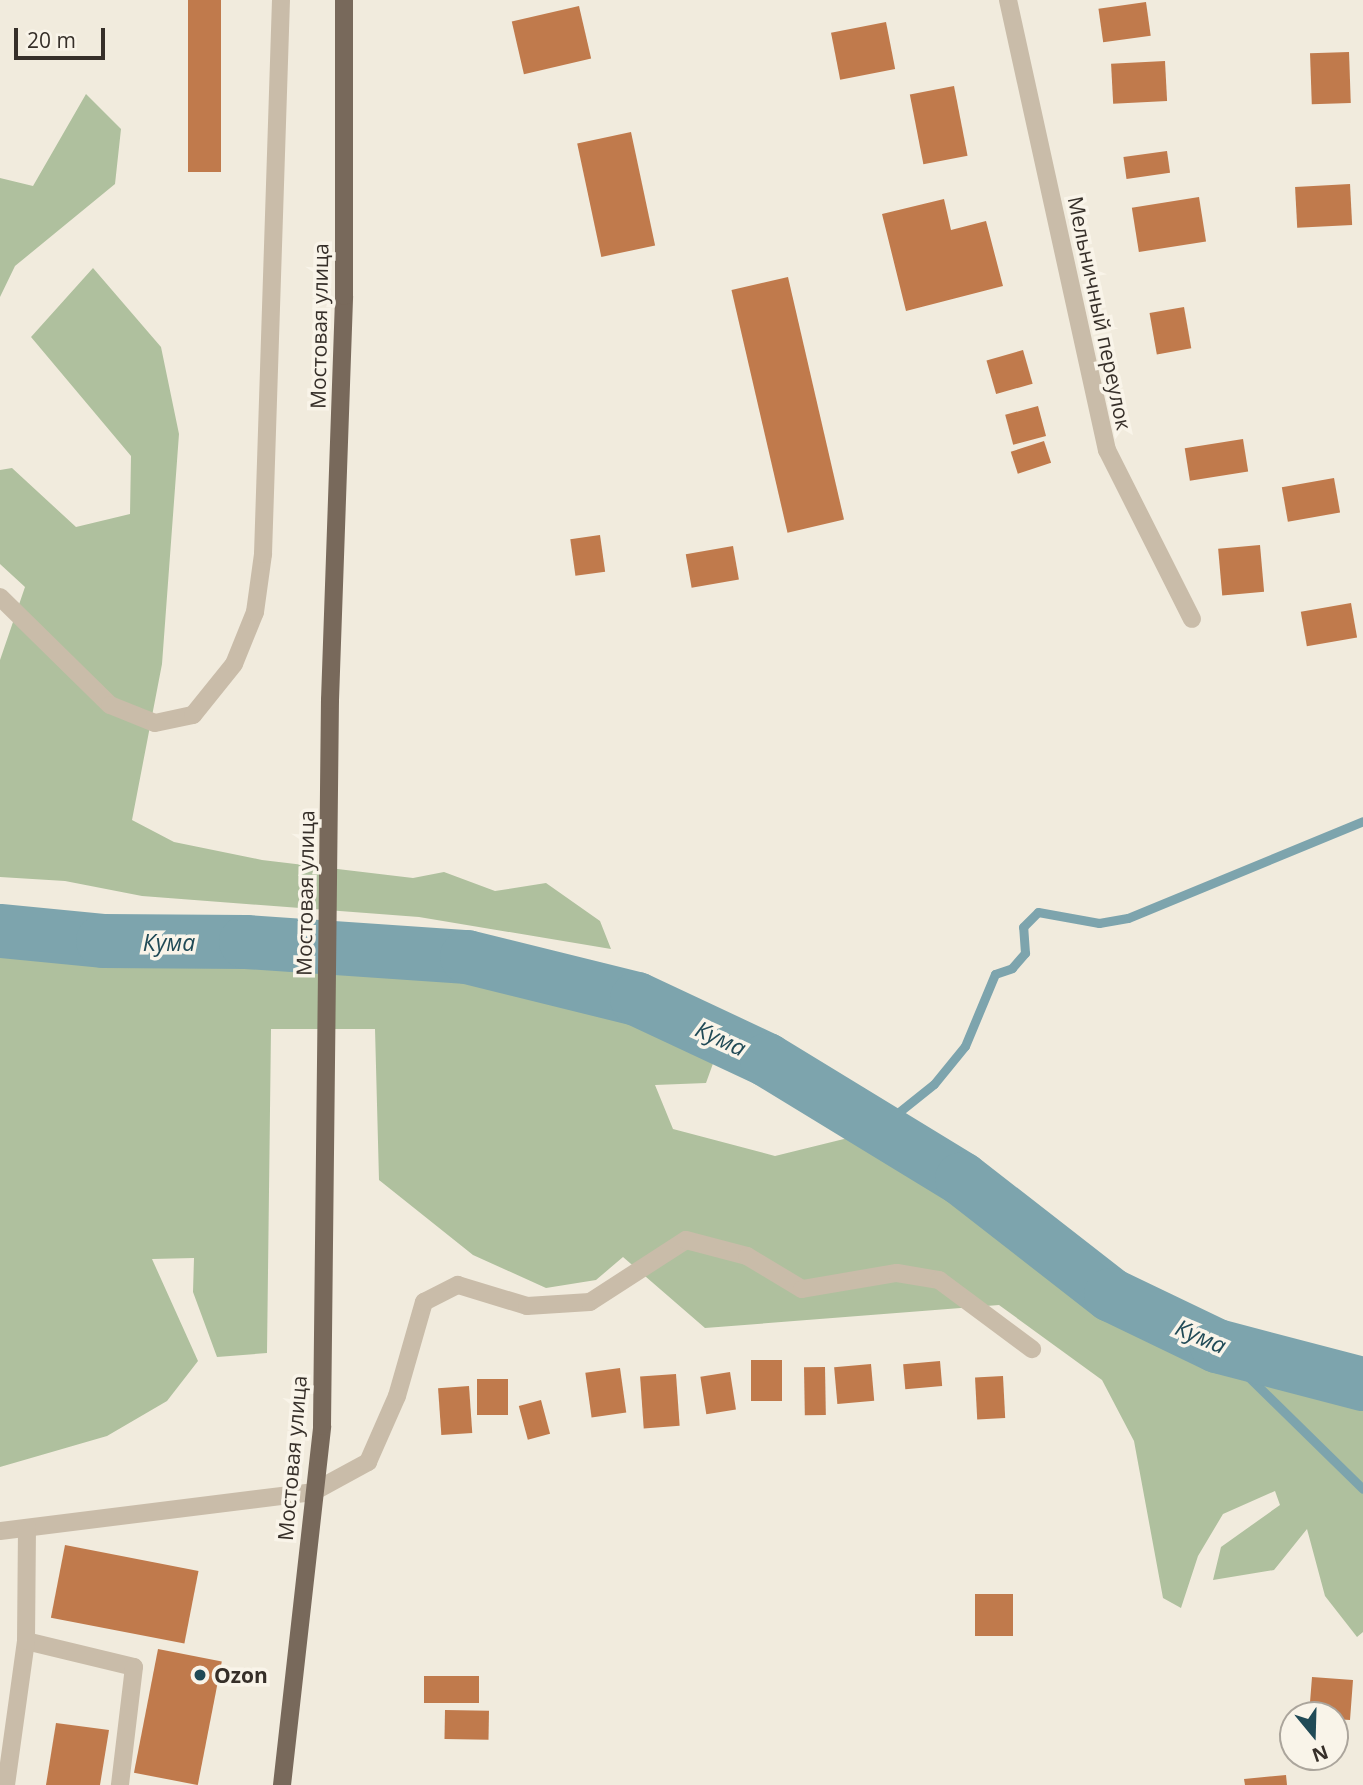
<!DOCTYPE html>
<meta charset="utf-8">
<style>
body{margin:0}
#map{position:relative;width:1363px;height:1785px;overflow:hidden;background:#f1ebdd;font-family:"Open Sans",sans-serif}
div>[style]{position:absolute}
[style*='--x']{left:calc(var(--x)*1px);top:calc(var(--y)*1px);width:calc(var(--w)*1px);rotate:calc(var(--a)*1deg)}
.green>*{inset:0;background:#afc09e}
.stream>*{height:9px;margin:-4.5px;padding:0 4.5px;transform-origin:4.5px;border-radius:4.5px;background:#7da4ad}
.river>*{height:54px;margin:-27px;padding:0 27px;transform-origin:27px;border-radius:27px;background:#7da4ad}
.building>*{inset:0;background:#c07a4c;transform-origin:0 0}
.minor>*{height:18px;margin:-9px;padding:0 9px;transform-origin:9px;border-radius:9px;background:#c9bca9}
.major>*{height:18px;margin:-9px;padding:0 9px;transform-origin:9px;border-radius:9px;background:#78695b}
.dots>*{width:19px;height:19px;translate:-50% -50%;box-sizing:border-box;border:4px solid #f9f4e9;border-radius:50%}
span{translate:-50% -50%;white-space:nowrap;text-align:center;line-height:1.15;-webkit-text-stroke:7px #f9f4e9;paint-order:stroke}
.street-label{font-size:21px;color:#362f29}
.poi-label{font-size:21px;color:#362f29;font-weight:700}
.left{translate:0 -50%;text-align:left}
.water-label{font-size:23px;color:#204a56;font-style:italic}
.north{position:absolute;left:1279px;top:1701px;width:70px;height:70px;box-sizing:border-box;background:#f9f4e9;border:2px solid #aba59c;border-radius:50%;rotate:161deg;font-size:19px;font-weight:700;line-height:28px;text-align:center;color:#362f29}
.north::after{content:'';display:block;margin:auto;width:24px;height:32px;background:#204a56;clip-path:polygon(50% 0,100% 100%,50% 72%,0 100%)}
.scale{position:absolute;left:14px;top:28px;width:91px;height:32px;box-sizing:border-box;border:4px solid #362f29;border-top:0;padding-left:9px;font-size:21px;line-height:24px;white-space:nowrap;color:#362f29;-webkit-text-stroke:5px #f9f4e9;paint-order:stroke}
</style>
<div id="map">
<div class="green">
<i style="clip-path:polygon(86px 94px,121px 129px,115px 184px,15px 266px,0 297px,0 178px,33px 186px)"></i>
<i style="clip-path:polygon(93px 268px,161px 347px,179px 434px,162px 664px,132px 820px,174px 842px,262px 860px,413px 878px,444px 872px,495px 891px,546px 883px,600px 921px,611px 949px,419px 917px,142px 896px,65px 881px,0 877px,0 660px,25px 587px,0 564px,0 470px,12px 468px,76px 527px,130px 514px,131px 456px,31px 337px)"></i>
<i style="clip-path:polygon(0 955px,223px 959px,415px 974px,603px 1010px,692px 1032px,715px 1058px,706px 1083px,655px 1085px,673px 1129px,775px 1156px,848px 1138px,942px 1190px,1103px 1310px,1206px 1357px,1325px 1401px,1363px 1406px,1363px 1632px,1357px 1637px,1325px 1596px,1307px 1529px,1274px 1570px,1213px 1580px,1221px 1547px,1280px 1505px,1275px 1491px,1223px 1514px,1198px 1556px,1181px 1608px,1163px 1598px,1134px 1441px,1102px 1380px,999px 1305px,705px 1328px,623px 1257px,596px 1280px,546px 1288px,473px 1255px,379px 1180px,375px 1029px,271px 1029px,267px 1353px,217px 1357px,193px 1292px,194px 1258px,152px 1259px,198px 1361px,167px 1401px,107px 1436px,0 1467px)"></i>
</div>
<div class="stream">
<i style="--x:879;--y:1128;--w:70;--a:-38.7"></i>
<i style="--x:934;--y:1084;--w:49;--a:-50.8"></i>
<i style="--x:965;--y:1046;--w:78;--a:-67.4"></i>
<i style="--x:995;--y:974;--w:18;--a:-19"></i>
<i style="--x:1012;--y:968;--w:20;--a:-49"></i>
<i style="--x:1025;--y:953;--w:26;--a:-94"></i>
<i style="--x:1023;--y:927;--w:21;--a:-45"></i>
<i style="--x:1038;--y:912;--w:62;--a:10.2"></i>
<i style="--x:1099;--y:923;--w:29;--a:-10"></i>
<i style="--x:1128;--y:918;--w:254;--a:-22.4"></i>
<i style="--x:1217;--y:1346;--w:204;--a:44.4"></i>
</div>
<div class="river">
<i style="--x:0;--y:931;--w:103;--a:5.5"></i>
<i style="--x:103;--y:941;--w:143;--a:0.4"></i>
<i style="--x:246;--y:942;--w:222;--a:3.9"></i>
<i style="--x:467;--y:957;--w:175;--a:13.9"></i>
<i style="--x:637;--y:999;--w:144;--a:25.1"></i>
<i style="--x:767;--y:1060;--w:228;--a:31.4"></i>
<i style="--x:962;--y:1179;--w:189;--a:37.9"></i>
<i style="--x:1111;--y:1295;--w:118;--a:25.7"></i>
<i style="--x:1217;--y:1346;--w:151;--a:14.6"></i>
</div>
<div class="building">
<i style="left:188px;top:0;width:33px;height:172px"></i>
<i style="left:1146px;top:2px;width:34px;height:48px;rotate:82deg"></i>
<i style="left:579px;top:6px;width:54px;height:69px;rotate:77deg"></i>
<i style="left:886px;top:22px;width:48px;height:56px;rotate:79deg"></i>
<i style="left:1349px;top:52px;width:51px;height:39px;rotate:88deg"></i>
<i style="left:1165px;top:61px;width:40px;height:54px;rotate:87deg"></i>
<i style="left:954px;top:86px;width:71px;height:45px;rotate:79deg"></i>
<i style="left:631px;top:132px;width:116px;height:55px;rotate:78deg"></i>
<i style="left:1167px;top:151px;width:22px;height:44px;rotate:82deg"></i>
<i style="left:1350px;top:184px;width:41px;height:55px;rotate:87deg"></i>
<i style="left:1199px;top:197px;width:45px;height:68px;rotate:81deg"></i>
<i style="clip-path:polygon(944px 199px,951px 230px,986px 221px,1003px 286px,906px 311px,882px 214px)"></i>
<i style="left:788px;top:277px;width:249px;height:58px;rotate:77deg"></i>
<i style="left:1184px;top:307px;width:42px;height:35px;rotate:80deg"></i>
<i style="left:1023px;top:350px;width:35px;height:38px;rotate:74deg"></i>
<i style="left:1038px;top:406px;width:31px;height:34px;rotate:75deg"></i>
<i style="left:1243px;top:439px;width:33px;height:59px;rotate:81deg"></i>
<i style="left:1044px;top:441px;width:23px;height:35px;rotate:72deg"></i>
<i style="left:1334px;top:478px;width:35px;height:53px;rotate:80deg"></i>
<i style="left:600px;top:535px;width:37px;height:30px;rotate:82deg"></i>
<i style="left:1260px;top:545px;width:47px;height:42px;rotate:85deg"></i>
<i style="left:733px;top:546px;width:34px;height:48px;rotate:80deg"></i>
<i style="left:1351px;top:603px;width:35px;height:51px;rotate:80deg"></i>
<i style="left:751px;top:1360px;width:31px;height:41px"></i>
<i style="left:940px;top:1361px;width:25px;height:37px;rotate:85deg"></i>
<i style="left:871px;top:1364px;width:37px;height:37px;rotate:85deg"></i>
<i style="left:825px;top:1367px;width:48px;height:21px;rotate:89deg"></i>
<i style="left:620px;top:1368px;width:45px;height:35px;rotate:82deg"></i>
<i style="left:730px;top:1372px;width:38px;height:30px;rotate:81deg"></i>
<i style="left:676px;top:1374px;width:52px;height:36px;rotate:86deg"></i>
<i style="left:1003px;top:1376px;width:42px;height:28px;rotate:87deg"></i>
<i style="left:477px;top:1379px;width:31px;height:36px"></i>
<i style="left:469px;top:1386px;width:47px;height:31px;rotate:86deg"></i>
<i style="left:541px;top:1400px;width:35px;height:23px;rotate:75deg"></i>
<i style="left:65px;top:1545px;width:136px;height:74px;rotate:11deg"></i>
<i style="left:975px;top:1594px;width:38px;height:42px"></i>
<i style="left:158px;top:1649px;width:65px;height:126px;rotate:11deg"></i>
<i style="left:424px;top:1676px;width:55px;height:27px"></i>
<i style="clip-path:polygon(1312px 1677px,1353px 1680px,1350px 1720px,1335px 1719px,1335px 1715px,1309px 1715px)"></i>
<i style="left:445px;top:1710px;width:44px;height:29px;rotate:1deg"></i>
<i style="clip-path:polygon(56px 1723px,109px 1730px,100px 1785px,46px 1785px)"></i>
<i style="clip-path:polygon(1286px 1775px,1287px 1785px,1245px 1785px,1244px 1779px)"></i>
</div>
<div class="minor">
<i style="--x:1008;--y:0;--w:461;--a:77.6"></i>
<i style="--x:1107;--y:450;--w:189;--a:63.3"></i>
<i style="--x:0;--y:597;--w:154;--a:44.5"></i>
<i style="--x:110;--y:705;--w:48;--a:21.8"></i>
<i style="--x:155;--y:723;--w:39;--a:-12"></i>
<i style="--x:193;--y:715;--w:65;--a:-51.2"></i>
<i style="--x:234;--y:664;--w:56;--a:-68"></i>
<i style="--x:255;--y:612;--w:59;--a:-82.1"></i>
<i style="--x:263;--y:554;--w:554;--a:-88.14"></i>
<i style="--x:0;--y:1531;--w:315;--a:-7.1"></i>
<i style="--x:313;--y:1492;--w:63;--a:-28.6"></i>
<i style="--x:368;--y:1462;--w:72;--a:-66.3"></i>
<i style="--x:397;--y:1396;--w:98;--a:-74"></i>
<i style="--x:424;--y:1302;--w:38;--a:-27"></i>
<i style="--x:458;--y:1285;--w:72;--a:16.9"></i>
<i style="--x:527;--y:1306;--w:63;--a:-3.6"></i>
<i style="--x:590;--y:1302;--w:114;--a:-32.9"></i>
<i style="--x:686;--y:1240;--w:63;--a:14.7"></i>
<i style="--x:747;--y:1256;--w:64;--a:31"></i>
<i style="--x:802;--y:1289;--w:96;--a:-9.6"></i>
<i style="--x:897;--y:1273;--w:43;--a:9.5"></i>
<i style="--x:939;--y:1280;--w:116;--a:36.6"></i>
<i style="--x:26;--y:1641;--w:111;--a:13.5"></i>
<i style="--x:134;--y:1667;--w:119;--a:96.8"></i>
<i style="--x:6;--y:1785;--w:145;--a:-82.1"></i>
<i style="--x:26;--y:1641;--w:113;--a:-89.5"></i>
</div>
<div class="major">
<i style="--x:282;--y:1785;--w:361;--a:-83.6"></i>
<i style="--x:322;--y:1426;--w:726;--a:-89.37"></i>
<i style="--x:330;--y:700;--w:404;--a:-88"></i>
<i style="--x:344;--y:296;--w:296;--a:-90"></i>
</div>
<div class="dots">
<i style="left:200px;top:1675px;background:#204a56"></i>
</div>
<div class="street-label">
<span style="left:1100px;top:313px;rotate:78deg">Мельничный переулок</span>
<span style="left:319px;top:326px;rotate:-89deg">Мостовая улица</span>
<span style="left:305px;top:893px;rotate:-89deg">Мостовая улица</span>
<span style="left:292px;top:1458px;rotate:-85deg">Мостовая улица</span>
</div>
<div class="poi-label">
<span class="left" style="left:214px;top:1675px">Ozon</span>
</div>
<div class="water-label">
<span style="left:169px;top:942px">Кума</span>
<span style="left:721px;top:1038px;rotate:25deg">Кума</span>
<span style="left:1201px;top:1336px;rotate:23deg">Кума</span>
</div>
<div class="north">N</div>
<div class="scale">20 m</div>
</div>
